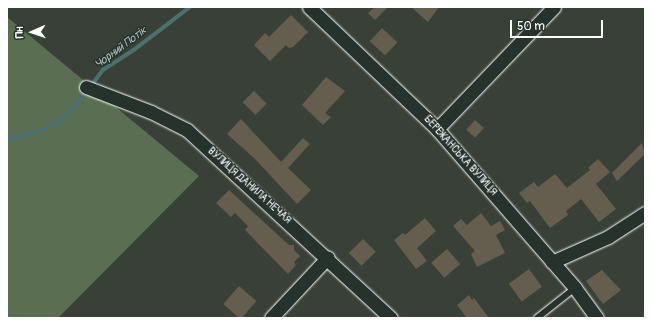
<!DOCTYPE html>
<meta charset="utf-8">
<style>
body{margin:0}
#map{position:relative;width:652px;height:325px;overflow:hidden;background:#394037;font-family:Pangolin,sans-serif}
div>[style]{position:absolute}
[style*='--x']{left:calc(var(--x)*1px);top:calc(var(--y)*1px);width:calc(var(--w)*1px);rotate:calc(var(--a)*1deg)}
.green>*{inset:0;background:#5a6f52}
.stream>*{height:3.5px;margin:-1.75px;padding:0 1.75px;transform-origin:1.75px;border-radius:1.75px;background:#4b706f}
.building>*{inset:0;background:#655e4e;transform-origin:0 0}
.roads{filter:drop-shadow(0 0 1px #fff) drop-shadow(0 0 1px #fff)}
.lane>*{height:6px;margin:-3px;padding:0 3px;transform-origin:3px;border-radius:3px;background:#26332d}
.street>*{height:13px;margin:-6.5px;padding:0 6.5px;transform-origin:6.5px;border-radius:6.5px;background:#26332d}
span{translate:-50% -50%;white-space:nowrap;text-align:center;line-height:1.15;-webkit-text-stroke:3px #26332d;paint-order:stroke}
.street-label{font-size:10px;color:#fff}
.water-label{font-size:11px;color:#aebfbe;font-style:italic}
.frame{position:absolute;inset:0;border:8px solid #fff;pointer-events:none}
.north{position:absolute;left:12px;top:12px;width:40px;height:40px;-webkit-text-stroke:3px #26332d;paint-order:stroke;rotate:268deg;font-size:11px;font-weight:700;line-height:16px;text-align:center;color:#fff}
.north::after{content:'';display:block;margin:auto;width:14px;height:18px;background:#fff;clip-path:polygon(50% 0,100% 100%,50% 72%,0 100%)}
.scale{position:absolute;left:510px;top:20px;width:93px;height:18px;box-sizing:border-box;border:2px solid #fff;border-top:0;padding-left:5px;font-size:12px;line-height:14px;white-space:nowrap;color:#fff;-webkit-text-stroke:3px #26332d;paint-order:stroke}
</style>
<div id="map">
<div class="green">
<i style="clip-path:polygon(7px 17px,199px 176px,58px 318px,7px 318px)"></i>
</div>
<div class="stream">
<i style="--x:7;--y:140;--w:36;--a:-16"></i>
<i style="--x:42;--y:130;--w:21;--a:-25"></i>
<i style="--x:61;--y:121;--w:21;--a:-45"></i>
<i style="--x:76;--y:106;--w:45;--a:-53.1"></i>
<i style="--x:103;--y:70;--w:37;--a:-33"></i>
<i style="--x:134;--y:50;--w:71;--a:-37.5"></i>
</div>
<div class="building">
<i style="clip-path:polygon(375px 7px,388px 7px,375px 20px,368px 13px)"></i>
<i style="clip-path:polygon(411px 7px,439px 7px,428px 22px)"></i>
<i style="clip-path:polygon(291px 15px,308px 32px,293px 47px,289px 48px,286px 45px,270px 61px,254px 45px,265px 33px,269px 37px)"></i>
<i style="left:382px;top:28px;width:21px;height:18px;rotate:43deg"></i>
<i style="clip-path:polygon(326px 77px,345px 91px,325px 113px,331px 117px,323px 125px,302px 105px)"></i>
<i style="left:254px;top:91px;width:18px;height:16px;rotate:45deg"></i>
<i style="clip-path:polygon(241px 119px,281px 162px,303px 138px,310px 144px,288px 168px,311px 190px,297px 204px,255px 159px,227px 134px)"></i>
<i style="left:475px;top:120px;width:12px;height:13px;rotate:42deg"></i>
<i style="clip-path:polygon(642px 143px,645px 154px,617px 181px,612px 173px)"></i>
<i style="clip-path:polygon(598px 159px,610px 172px,596px 184px,616px 209px,599px 222px,581px 199px,566px 211px,568px 215px,550px 228px,530px 201px,527px 203px,519px 193px,534px 182px,538px 187px,555px 174px,567px 188px,590px 170px,588px 168px)"></i>
<i style="clip-path:polygon(229px 190px,289px 245px,294px 245px,294px 250px,300px 256px,294px 262px,296px 265px,288px 274px,245px 230px,248px 226px,235px 213px,231px 217px,216px 203px)"></i>
<i style="clip-path:polygon(481px 213px,491px 226px,500px 221px,505px 230px,496px 235px,505px 253px,477px 267px,471px 254px,475px 251px,453px 226px,461px 219px,467px 225px)"></i>
<i style="clip-path:polygon(425px 218px,436px 231px,417px 248px,427px 261px,416px 269px,394px 240px,403px 233px,405px 235px)"></i>
<i style="left:363px;top:239px;width:18px;height:20px;rotate:45deg"></i>
<i style="left:447px;top:249px;width:20px;height:21px;rotate:49deg"></i>
<i style="left:529px;top:269px;width:22px;height:25px;rotate:54deg"></i>
<i style="clip-path:polygon(602px 270px,621px 290px,603px 304px,586px 281px)"></i>
<i style="left:239px;top:286px;width:23px;height:24px;rotate:41deg"></i>
<i style="clip-path:polygon(469px 295px,472px 300px,474px 298px,489px 318px,467px 318px,457px 305px)"></i>
</div>
<div class="roads">
<div class="lane">
<i style="--x:537;--y:318;--w:48;--a:-38.3"></i>
</div>
<div class="street">
<i style="--x:309;--y:7;--w:177;--a:43.6"></i>
<i style="--x:437;--y:129;--w:211;--a:49"></i>
<i style="--x:575;--y:288;--w:37;--a:54"></i>
<i style="--x:86;--y:87;--w:70;--a:21"></i>
<i style="--x:151;--y:112;--w:40;--a:26.6"></i>
<i style="--x:187;--y:130;--w:277;--a:42.7"></i>
<i style="--x:437;--y:129;--w:169;--a:-46.2"></i>
<i style="--x:552;--y:262;--w:61;--a:-24.1"></i>
<i style="--x:608;--y:237;--w:44;--a:-33"></i>
<i style="--x:271;--y:318;--w:83;--a:-46.9"></i>
</div>
</div>
<div class="street-label">
<span style="left:460px;top:156px;rotate:48deg">БЕРЕЖАНСЬКА ВУЛИЦЯ</span>
<span style="left:249px;top:186px;rotate:42deg">ВУЛИЦЯ ДАНИЛА НЕЧАЯ</span>
</div>
<div class="water-label">
<span style="left:121px;top:48px;rotate:-37deg">Чорний Потік</span>
</div>
<div class="frame"></div>
<div class="north">Пн</div>
<div class="scale">50 m</div>
</div>
